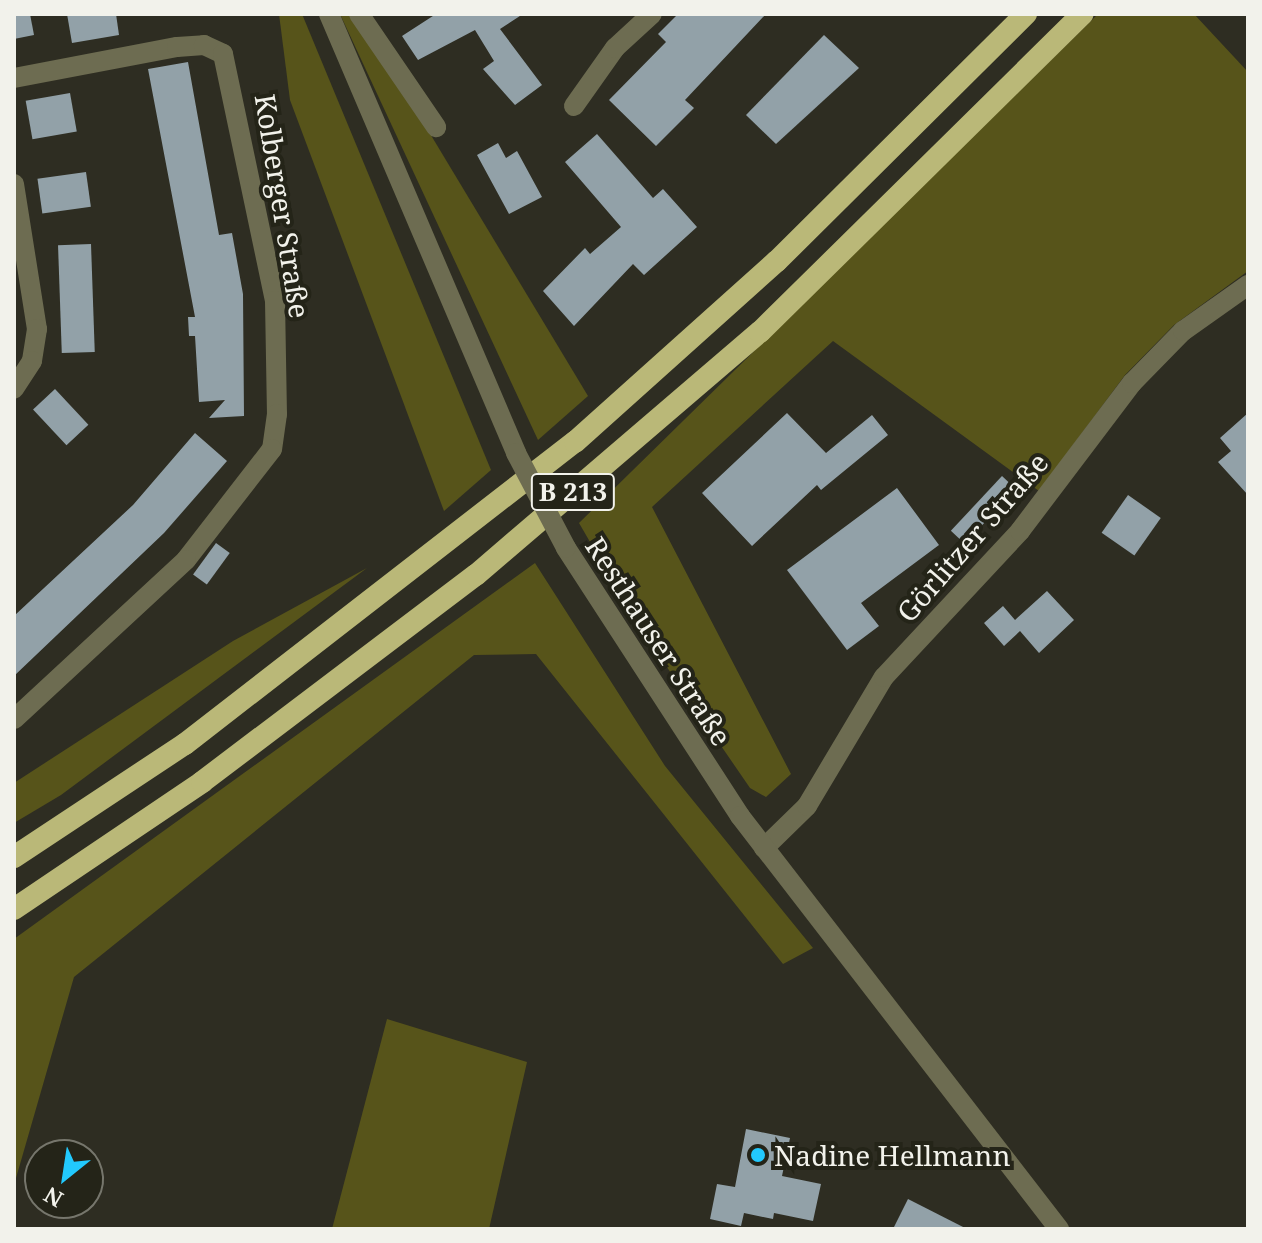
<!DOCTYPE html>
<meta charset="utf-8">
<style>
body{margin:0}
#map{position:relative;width:1262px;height:1243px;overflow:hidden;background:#2e2d22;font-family:"Noto Serif",serif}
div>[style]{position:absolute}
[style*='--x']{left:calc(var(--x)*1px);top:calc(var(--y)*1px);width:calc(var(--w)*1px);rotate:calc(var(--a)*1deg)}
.green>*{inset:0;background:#57541a}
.building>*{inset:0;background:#92a1a8;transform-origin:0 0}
.minor>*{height:20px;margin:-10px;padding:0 10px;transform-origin:10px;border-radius:10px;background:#6d6c51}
.tertiary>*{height:20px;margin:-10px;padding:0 10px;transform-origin:10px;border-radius:10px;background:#6d6c51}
.trunk>*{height:22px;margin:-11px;padding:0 11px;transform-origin:11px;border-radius:11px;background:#bab878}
.tertiary-bridge>*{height:20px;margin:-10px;padding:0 10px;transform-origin:10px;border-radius:10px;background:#6d6c51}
.dots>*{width:22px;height:22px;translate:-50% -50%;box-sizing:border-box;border:4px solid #242418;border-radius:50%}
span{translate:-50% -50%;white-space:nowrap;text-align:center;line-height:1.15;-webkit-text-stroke:8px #242418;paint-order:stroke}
.shield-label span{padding:2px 6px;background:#242418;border:2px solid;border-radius:6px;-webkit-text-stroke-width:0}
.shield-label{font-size:26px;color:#f2f2eb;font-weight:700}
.street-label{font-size:28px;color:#f2f2eb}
.poi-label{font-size:28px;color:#f2f2eb}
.left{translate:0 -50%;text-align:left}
.frame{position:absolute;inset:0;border:16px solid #f2f2eb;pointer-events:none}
.north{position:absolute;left:24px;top:1139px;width:80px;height:80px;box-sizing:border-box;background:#242418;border:2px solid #76766c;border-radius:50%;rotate:210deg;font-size:22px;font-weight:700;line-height:32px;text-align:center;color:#f2f2eb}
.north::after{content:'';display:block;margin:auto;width:28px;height:36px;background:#22c9fd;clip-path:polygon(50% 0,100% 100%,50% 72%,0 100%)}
</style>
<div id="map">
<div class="green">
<i style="clip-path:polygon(279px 14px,302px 14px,491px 470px,444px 511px,290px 100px)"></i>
<i style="clip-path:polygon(340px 14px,358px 14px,588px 396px,538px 440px)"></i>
<i style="clip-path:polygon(1098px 14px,1194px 14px,1248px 72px,1248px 271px,1174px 325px,1125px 375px,1039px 491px,833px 341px,652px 507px,791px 774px,766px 797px,750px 788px,640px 628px,579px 523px)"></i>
<i style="clip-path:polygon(535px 563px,665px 766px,813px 948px,783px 964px,536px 654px,474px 655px,74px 977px,14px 1185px,14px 939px)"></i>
<i style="clip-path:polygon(367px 568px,61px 795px,14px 823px,14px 783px,233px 641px)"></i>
<i style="clip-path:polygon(387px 1019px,527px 1062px,489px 1229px,332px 1229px)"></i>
</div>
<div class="building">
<i style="clip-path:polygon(14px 14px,30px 14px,34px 35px,14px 39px)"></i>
<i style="clip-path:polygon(67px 14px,116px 14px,119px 35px,72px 43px)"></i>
<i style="clip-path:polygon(436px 14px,523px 14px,500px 29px,542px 85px,515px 105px,483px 69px,494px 61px,475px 30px,418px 60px,402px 36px)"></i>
<i style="clip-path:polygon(678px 14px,766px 14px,685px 100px,694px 108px,656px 146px,609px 100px,666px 42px,658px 34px)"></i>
<i style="clip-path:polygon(824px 35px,859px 68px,776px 144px,746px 115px)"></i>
<i style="clip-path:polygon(188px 62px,219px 235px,232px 233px,243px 294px,244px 416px,209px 418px,225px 400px,199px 402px,195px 336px,189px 336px,188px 317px,195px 317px,148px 69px)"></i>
<i style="left:70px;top:93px;width:39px;height:45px;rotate:80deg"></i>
<i style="clip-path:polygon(597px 134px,653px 198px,663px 189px,697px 227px,644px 275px,633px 264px,574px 326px,543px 291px,585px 248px,590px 254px,621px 227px,565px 162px)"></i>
<i style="clip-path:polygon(498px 143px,506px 158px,517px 151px,542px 197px,509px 214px,477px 155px)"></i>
<i style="left:86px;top:172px;width:35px;height:49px;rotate:82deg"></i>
<i style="left:91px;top:244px;width:108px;height:33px;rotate:88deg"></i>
<i style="left:55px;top:389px;width:49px;height:30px;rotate:47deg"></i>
<i style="clip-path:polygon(787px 413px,826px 453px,872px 415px,888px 435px,821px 490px,817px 485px,752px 546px,702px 493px)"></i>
<i style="clip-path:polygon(1248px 413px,1248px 495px,1218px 462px,1231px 451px,1220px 438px)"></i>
<i style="clip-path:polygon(195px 433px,227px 461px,164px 533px,14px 676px,14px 616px,133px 505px)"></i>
<i style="left:1002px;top:476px;width:19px;height:75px;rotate:43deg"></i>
<i style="clip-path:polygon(897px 488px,939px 545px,861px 603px,879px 626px,847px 650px,787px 570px)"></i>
<i style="left:1128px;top:495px;width:40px;height:46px;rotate:35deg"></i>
<i style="left:216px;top:543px;width:17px;height:39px;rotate:36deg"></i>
<i style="clip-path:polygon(1047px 591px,1074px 620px,1039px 653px,1020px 631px,1004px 646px,984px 623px,1003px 606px,1015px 620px)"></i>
<i style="clip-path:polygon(746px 1129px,790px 1138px,782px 1176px,821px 1184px,813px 1221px,774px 1213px,773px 1219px,744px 1213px,741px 1226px,710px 1219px,717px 1184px,735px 1187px)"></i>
<i style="clip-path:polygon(908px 1199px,967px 1229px,893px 1229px)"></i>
</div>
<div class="minor">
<i style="--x:359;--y:14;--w:137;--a:55.7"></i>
<i style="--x:14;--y:78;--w:166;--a:-10.8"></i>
<i style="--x:177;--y:47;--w:27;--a:-4"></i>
<i style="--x:204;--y:45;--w:21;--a:25"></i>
<i style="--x:223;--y:54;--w:252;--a:78.1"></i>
<i style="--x:275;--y:301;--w:113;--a:89"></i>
<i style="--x:277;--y:414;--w:35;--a:98"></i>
<i style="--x:272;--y:449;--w:140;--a:127.8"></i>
<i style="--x:186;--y:560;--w:234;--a:137.2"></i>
<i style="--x:574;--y:106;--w:71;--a:-54.7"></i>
<i style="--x:615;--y:48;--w:50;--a:-42.6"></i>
<i style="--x:14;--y:184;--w:147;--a:81"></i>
<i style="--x:37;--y:329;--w:32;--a:99"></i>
<i style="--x:32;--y:361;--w:33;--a:123"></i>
<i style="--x:764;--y:848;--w:60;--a:-44.3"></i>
<i style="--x:807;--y:806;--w:150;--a:-59.2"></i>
<i style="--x:884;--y:677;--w:200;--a:-47"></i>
<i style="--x:1020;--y:531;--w:186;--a:-52.9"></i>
<i style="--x:1132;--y:383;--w:73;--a:-45.6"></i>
<i style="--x:1183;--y:331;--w:80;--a:-35.3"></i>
</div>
<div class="tertiary">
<i style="--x:329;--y:14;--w:477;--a:66.9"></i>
<i style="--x:566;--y:548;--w:320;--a:57"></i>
<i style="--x:740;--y:816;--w:522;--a:52.32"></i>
</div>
<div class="trunk">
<i style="--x:14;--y:857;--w:205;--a:-33.5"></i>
<i style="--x:185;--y:744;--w:493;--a:-37.8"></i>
<i style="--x:575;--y:442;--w:271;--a:-41.9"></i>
<i style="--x:777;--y:261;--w:351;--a:-44.8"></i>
<i style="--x:14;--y:909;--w:227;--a:-34"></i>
<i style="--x:202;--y:782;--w:343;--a:-37.1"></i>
<i style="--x:476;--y:575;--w:374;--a:-40.6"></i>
<i style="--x:760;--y:332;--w:453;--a:-44.6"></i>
</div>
<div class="tertiary-bridge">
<i style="--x:516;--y:453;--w:107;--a:62.2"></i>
</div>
<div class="dots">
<i style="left:758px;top:1155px;background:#22c9fd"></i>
</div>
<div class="shield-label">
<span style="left:573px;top:492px">B 213</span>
</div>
<div class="street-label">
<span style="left:283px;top:206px;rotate:81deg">Kolberger Straße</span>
<span style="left:972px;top:537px;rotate:-49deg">Görlitzer Straße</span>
<span style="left:659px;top:641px;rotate:57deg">Resthauser Straße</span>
</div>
<div class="poi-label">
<span class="left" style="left:774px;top:1155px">Nadine Hellmann</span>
</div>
<div class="frame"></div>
<div class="north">N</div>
</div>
